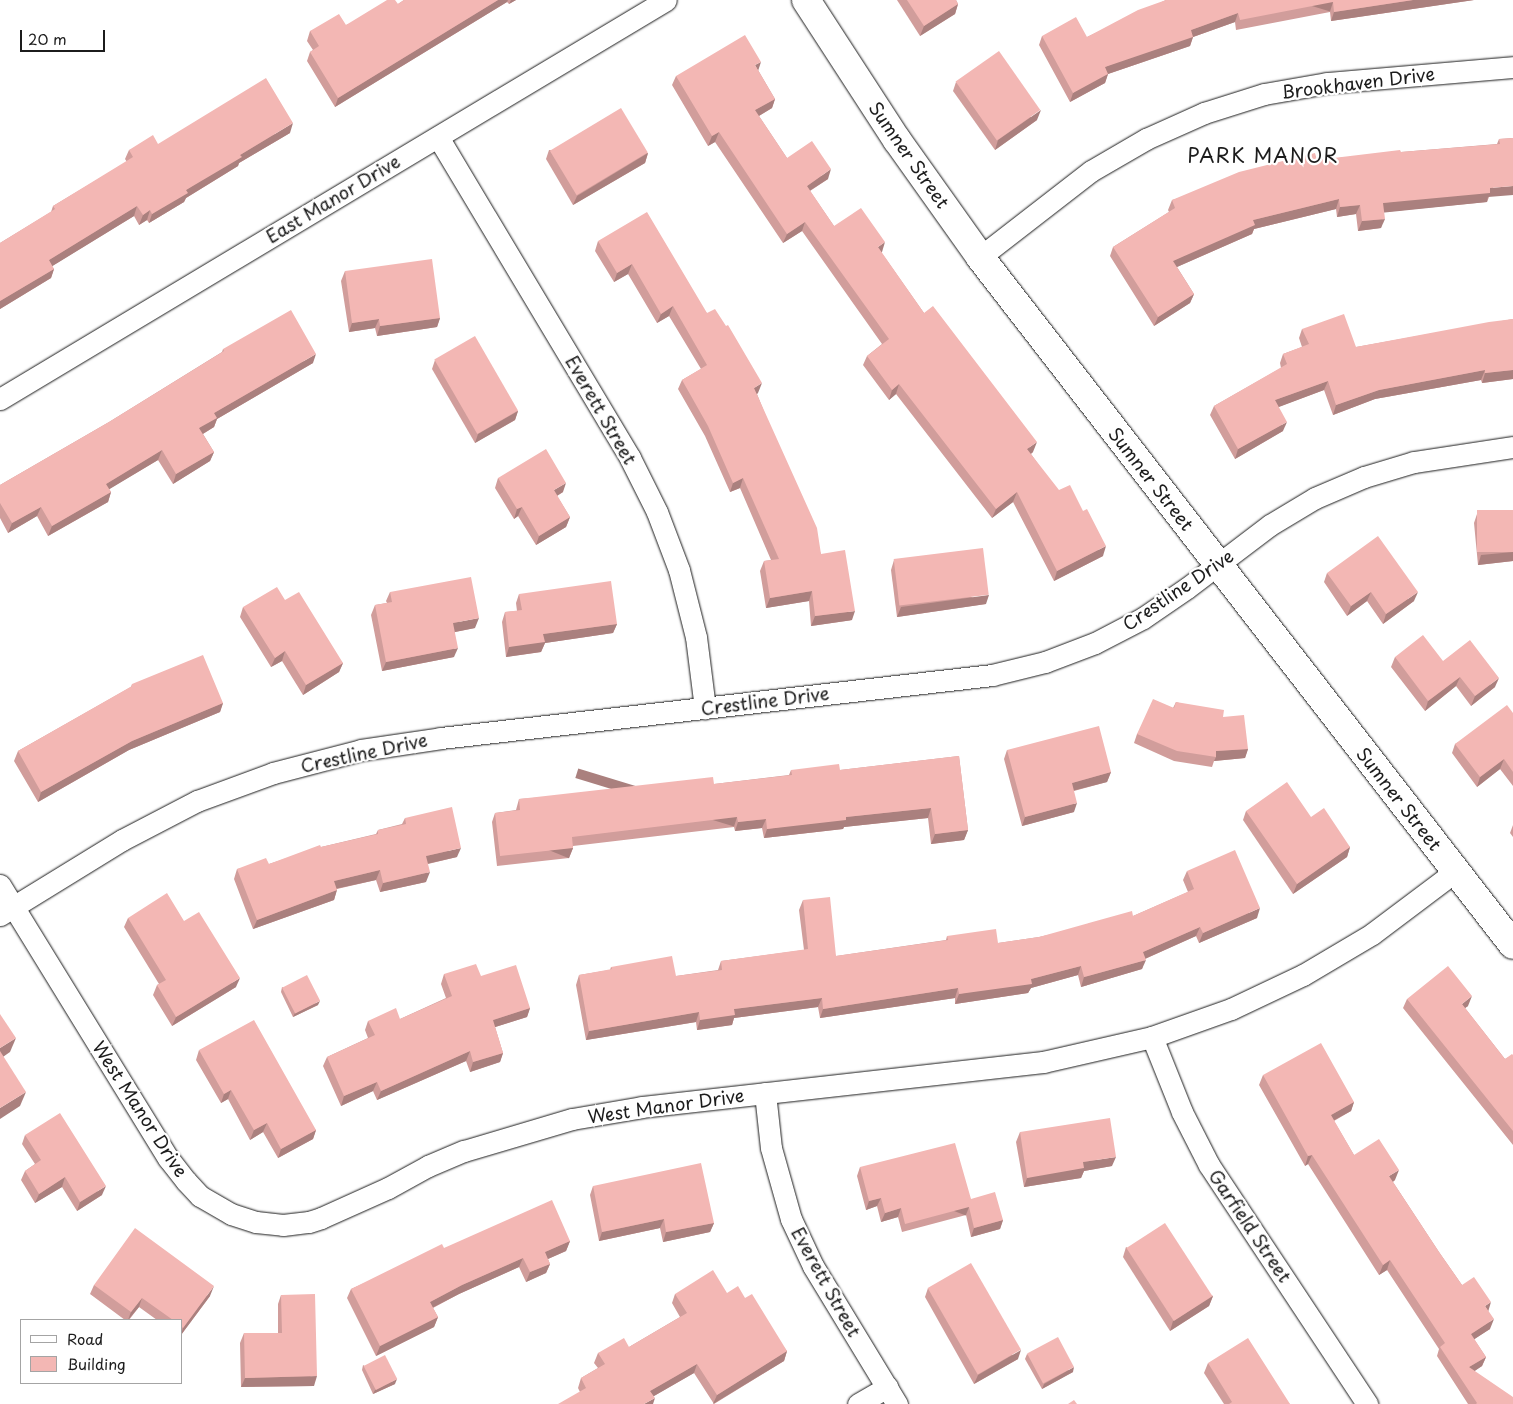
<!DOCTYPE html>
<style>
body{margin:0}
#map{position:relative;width:1513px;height:1404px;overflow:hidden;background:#fff;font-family:"Playpen Sans",sans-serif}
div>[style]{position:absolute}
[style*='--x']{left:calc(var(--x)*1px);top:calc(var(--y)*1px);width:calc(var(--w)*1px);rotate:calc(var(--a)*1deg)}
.roads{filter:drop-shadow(0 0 1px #1c1c1c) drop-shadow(0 0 1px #1c1c1c)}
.street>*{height:21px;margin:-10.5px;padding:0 10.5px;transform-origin:10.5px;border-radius:10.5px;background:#fff}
.secondary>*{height:28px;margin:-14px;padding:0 14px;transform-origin:14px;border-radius:14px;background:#fff}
.wall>*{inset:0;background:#d19d9b}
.shaded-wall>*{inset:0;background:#aa807e;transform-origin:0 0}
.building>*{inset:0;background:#f3b7b4;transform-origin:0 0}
span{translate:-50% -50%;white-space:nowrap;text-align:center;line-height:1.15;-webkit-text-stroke:4.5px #fff;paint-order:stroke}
.street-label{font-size:18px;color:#1c1c1c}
.quarter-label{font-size:20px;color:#1c1c1c;letter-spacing:1px}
.legend{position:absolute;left:20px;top:1319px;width:162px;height:65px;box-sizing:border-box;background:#fff;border:1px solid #a4a4a4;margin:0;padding:6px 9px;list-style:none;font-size:15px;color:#1c1c1c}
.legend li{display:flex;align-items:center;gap:10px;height:25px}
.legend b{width:25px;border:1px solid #a4a4a4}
.scale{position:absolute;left:20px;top:30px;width:85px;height:22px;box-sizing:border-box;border:2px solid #1c1c1c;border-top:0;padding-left:6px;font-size:15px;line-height:18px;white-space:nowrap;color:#1c1c1c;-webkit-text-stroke:4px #fff;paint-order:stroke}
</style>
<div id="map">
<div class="roads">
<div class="street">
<i style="--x:438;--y:137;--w:374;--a:59.1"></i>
<i style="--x:630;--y:458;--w:60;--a:63.4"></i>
<i style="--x:657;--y:512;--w:62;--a:69.2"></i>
<i style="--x:679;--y:570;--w:69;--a:75.8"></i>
<i style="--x:696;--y:637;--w:72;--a:82.8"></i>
<i style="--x:980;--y:257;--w:140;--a:-37.8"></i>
<i style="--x:1091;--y:171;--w:64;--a:-30.2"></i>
<i style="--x:1146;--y:139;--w:64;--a:-24.1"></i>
<i style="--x:1204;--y:113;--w:63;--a:-17.6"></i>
<i style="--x:1264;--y:94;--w:64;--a:-9.9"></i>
<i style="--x:1327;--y:83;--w:187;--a:-4.9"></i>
<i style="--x:0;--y:399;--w:776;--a:-30.93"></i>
<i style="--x:0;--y:885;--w:321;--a:58.4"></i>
<i style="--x:168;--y:1158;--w:29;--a:52"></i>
<i style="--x:186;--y:1181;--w:21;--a:47"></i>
<i style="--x:200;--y:1196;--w:36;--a:30"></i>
<i style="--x:231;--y:1214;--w:26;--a:18"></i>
<i style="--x:256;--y:1222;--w:27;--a:6"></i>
<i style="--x:283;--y:1225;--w:26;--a:-7"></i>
<i style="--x:309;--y:1222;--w:13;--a:-18"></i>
<i style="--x:321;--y:1218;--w:73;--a:-24.1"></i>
<i style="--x:388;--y:1188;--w:46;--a:-28.8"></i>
<i style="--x:428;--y:1166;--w:39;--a:-23"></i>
<i style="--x:464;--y:1151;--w:113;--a:-16.5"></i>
<i style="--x:572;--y:1119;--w:71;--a:-9.7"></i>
<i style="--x:642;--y:1107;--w:404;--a:-6.4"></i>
<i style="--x:1043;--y:1062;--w:112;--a:-12.9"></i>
<i style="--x:1152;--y:1037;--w:84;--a:-19.5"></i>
<i style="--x:1231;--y:1009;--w:80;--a:-25.3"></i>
<i style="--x:1303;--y:975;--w:80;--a:-30.7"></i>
<i style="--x:1372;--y:934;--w:105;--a:-36.9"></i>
<i style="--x:0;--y:915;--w:143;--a:-31.6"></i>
<i style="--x:122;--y:840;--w:85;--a:-27.5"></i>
<i style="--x:197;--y:801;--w:81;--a:-20.2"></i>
<i style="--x:273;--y:773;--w:91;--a:-14.6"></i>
<i style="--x:361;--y:750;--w:81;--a:-8.5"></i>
<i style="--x:441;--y:738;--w:555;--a:-6.52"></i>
<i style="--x:992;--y:675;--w:55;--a:-13.8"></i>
<i style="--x:1045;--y:662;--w:53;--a:-20.8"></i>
<i style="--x:1095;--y:643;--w:54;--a:-27.5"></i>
<i style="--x:1143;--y:618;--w:53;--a:-34.3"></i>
<i style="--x:1187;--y:588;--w:104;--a:-37.2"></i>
<i style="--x:1270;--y:525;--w:52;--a:-31"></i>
<i style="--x:1315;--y:498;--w:53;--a:-23.2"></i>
<i style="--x:1364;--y:477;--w:52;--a:-16.7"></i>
<i style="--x:1414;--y:462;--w:100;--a:-8.6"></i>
<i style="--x:1152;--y:1037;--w:81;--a:68.2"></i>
<i style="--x:1182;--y:1112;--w:59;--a:63"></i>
<i style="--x:1209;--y:1165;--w:287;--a:56.5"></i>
<i style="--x:765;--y:1093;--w:55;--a:83.8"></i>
<i style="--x:771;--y:1148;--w:74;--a:74.3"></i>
<i style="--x:791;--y:1219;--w:52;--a:64.9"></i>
<i style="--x:813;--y:1266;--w:162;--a:58.7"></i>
<i style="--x:858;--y:1404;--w:34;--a:-30"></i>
</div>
<div class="secondary">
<i style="--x:806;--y:0;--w:167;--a:57"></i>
<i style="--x:897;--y:140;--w:143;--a:54.6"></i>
<i style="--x:980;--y:257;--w:870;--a:52.23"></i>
</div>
</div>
<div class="wall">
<i style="clip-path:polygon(404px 0,516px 0,509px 4px,507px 2px,335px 107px,307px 61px,310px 52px,313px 50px,307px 41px,310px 31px,346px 25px,398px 4px)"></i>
<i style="clip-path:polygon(897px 0,956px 0,958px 4px,955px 14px,920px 36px)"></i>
<i style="clip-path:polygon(1166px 0,1474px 0,1331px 21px,1330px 12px,1236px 30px,1235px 22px,1193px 37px,1190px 46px,1108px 74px,1105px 83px,1070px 102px,1039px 45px,1042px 36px,1087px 37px)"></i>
<i style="clip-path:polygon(758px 70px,775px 99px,772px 108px,759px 116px,787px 158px,828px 179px,810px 191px,834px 226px,882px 252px,881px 252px,924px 313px,1033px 452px,1031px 454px,1103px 556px,1054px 581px,1013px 502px,992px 518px,896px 394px,889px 400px,863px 365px,867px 356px,882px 344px,802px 231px,783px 243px,715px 142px,708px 146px,672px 85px,676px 76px)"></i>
<i style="clip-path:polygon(956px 82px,1037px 120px,995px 150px,953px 91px)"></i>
<i style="clip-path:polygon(290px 133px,239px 163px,238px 166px,186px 198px,184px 202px,149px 223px,147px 220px,139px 225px,134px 216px,52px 266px,54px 269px,51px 278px,0 309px,0 243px,51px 212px,53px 206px,127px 162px,125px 159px,129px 150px,158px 144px)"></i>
<i style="clip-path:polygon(1513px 138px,1487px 202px,1384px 212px,1381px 228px,1358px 231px,1356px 214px,1337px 217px,1336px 209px,1254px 229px,1252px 234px,1177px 267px,1194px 294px,1190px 303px,1154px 326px,1110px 256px,1113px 247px,1169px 212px,1168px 210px,1172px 200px,1317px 160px,1401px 152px,1497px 144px,1499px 139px)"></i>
<i style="clip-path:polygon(549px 150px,648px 153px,645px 163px,573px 205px,546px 159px)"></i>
<i style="clip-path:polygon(598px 241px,707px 313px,758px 393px,757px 394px,821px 554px,852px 620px,811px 626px,809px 601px,766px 608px,760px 571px,764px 561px,771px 560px,740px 488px,730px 492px,705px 436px,678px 389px,682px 380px,701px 369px,669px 316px,657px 323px,628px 274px,614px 282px,595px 251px)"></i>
<i style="clip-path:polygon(345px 271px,440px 318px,437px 327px,377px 336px,375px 328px,349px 332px,341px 281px)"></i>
<i style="clip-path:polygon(1513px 319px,1513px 379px,1482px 383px,1481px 380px,1375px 399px,1333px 415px,1324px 390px,1278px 407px,1283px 431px,1235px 459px,1210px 415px,1214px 406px,1281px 368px,1280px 363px,1283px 354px,1302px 347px,1299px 338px,1302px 329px,1356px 347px)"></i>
<i style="clip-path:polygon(223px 349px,313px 363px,217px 419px,214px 427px,203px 434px,214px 452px,210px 461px,173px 484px,158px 460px,109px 489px,111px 492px,108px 502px,48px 536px,37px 516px,8px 533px,0 518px,0 485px,109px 422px,222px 352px)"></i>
<i style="clip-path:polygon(435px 360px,518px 411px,515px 420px,475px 443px,432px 369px)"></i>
<i style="clip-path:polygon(498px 478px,563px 492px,557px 496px,570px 517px,566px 527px,536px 545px,518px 516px,514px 519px,495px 488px)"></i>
<i style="clip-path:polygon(1513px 510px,1513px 561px,1478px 565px,1474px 523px,1477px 514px)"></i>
<i style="clip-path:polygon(894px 560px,986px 604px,897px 617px,891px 570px)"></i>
<i style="clip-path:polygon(1327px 573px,1414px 601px,1383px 624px,1367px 601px,1347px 616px,1324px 582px)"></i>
<i style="clip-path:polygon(390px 592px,475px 628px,455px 632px,454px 657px,382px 671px,371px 615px,375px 605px,387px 603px,386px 601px)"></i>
<i style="clip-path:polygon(519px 594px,617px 624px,613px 633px,545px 643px,541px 652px,506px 657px,502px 622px,505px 612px,517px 611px,516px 603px)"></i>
<i style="clip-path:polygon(243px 607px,343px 663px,339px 672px,303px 695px,282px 661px,271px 667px,240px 617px)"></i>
<i style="clip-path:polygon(1395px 657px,1443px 661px,1495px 687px,1471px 706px,1456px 686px,1425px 711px,1391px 667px)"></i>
<i style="clip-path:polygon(132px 684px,223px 703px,220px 712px,129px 750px,38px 802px,14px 761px,18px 751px,131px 687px)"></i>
<i style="clip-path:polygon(1176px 702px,1223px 717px,1248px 749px,1245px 758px,1214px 761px,1212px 767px,1174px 761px,1134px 743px,1137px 734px,1173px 708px)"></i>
<i style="clip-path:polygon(1513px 713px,1513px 786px,1500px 769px,1477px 787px,1452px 753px,1455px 744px)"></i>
<i style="clip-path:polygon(1007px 750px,1111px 772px,1107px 782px,1074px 791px,1074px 812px,1022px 826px,1004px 759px)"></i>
<i style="clip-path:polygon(959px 756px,968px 830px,964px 840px,931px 844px,928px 818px,844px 827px,843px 829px,764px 838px,762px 828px,735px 831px,734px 827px,573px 846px,573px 848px,569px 858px,497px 866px,492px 822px,495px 813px,516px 810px,519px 799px,714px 784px,789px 775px,791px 770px,840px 770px)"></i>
<i style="clip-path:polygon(1246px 811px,1311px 817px,1350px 847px,1347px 857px,1293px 894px,1243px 820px)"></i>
<i style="clip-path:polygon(405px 818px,457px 857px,428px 864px,426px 882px,380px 892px,376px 880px,337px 889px,334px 900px,253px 929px,234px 879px,237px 869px,269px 864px,321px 847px,376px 834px,378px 830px,402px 824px)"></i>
<i style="clip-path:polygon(1513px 825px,1513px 837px,1510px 833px)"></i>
<i style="clip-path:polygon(1187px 871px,1257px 918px,1199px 943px,1196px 936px,1145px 959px,1142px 969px,1081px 987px,1078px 975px,1031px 988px,1028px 993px,955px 1004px,955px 998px,820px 1018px,818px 1007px,734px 1018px,732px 1025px,697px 1030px,696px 1022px,586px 1040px,576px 985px,579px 975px,610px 970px,611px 967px,676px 976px,718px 970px,721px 961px,804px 950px,799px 910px,803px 900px,836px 956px,946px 940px,947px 936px,998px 943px,1039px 937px,1133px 916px,1188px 892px,1183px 880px)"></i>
<i style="clip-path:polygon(128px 918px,184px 921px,236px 987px,172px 1026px,153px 995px,157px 985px,159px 984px,124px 927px)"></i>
<i style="clip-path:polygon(444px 974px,481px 976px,530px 1008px,527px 1017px,495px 1027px,503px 1053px,500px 1062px,470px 1072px,466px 1061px,377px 1100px,373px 1091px,341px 1106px,323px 1066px,327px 1057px,368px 1038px,365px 1030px,368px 1021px,400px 1019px,446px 998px,441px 984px)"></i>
<i style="clip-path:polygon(282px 987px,318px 1005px,293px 1017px,281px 992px)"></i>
<i style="clip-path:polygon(1407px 999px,1468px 1006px,1465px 1008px,1505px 1059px,1513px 1055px,1513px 1145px,1403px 1008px)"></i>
<i style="clip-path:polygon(199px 1050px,316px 1130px,313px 1139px,278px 1158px,263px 1132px,250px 1140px,228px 1099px,221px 1103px,196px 1060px)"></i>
<i style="clip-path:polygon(1263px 1075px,1354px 1102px,1351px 1111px,1334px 1121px,1354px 1155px,1395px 1180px,1393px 1182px,1439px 1252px,1462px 1285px,1488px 1311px,1490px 1329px,1474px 1339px,1486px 1357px,1482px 1366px,1474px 1371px,1513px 1404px,1468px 1404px,1437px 1356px,1439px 1349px,1387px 1270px,1379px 1275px,1308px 1164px,1305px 1166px,1259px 1085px)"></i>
<i style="clip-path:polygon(1020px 1132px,1112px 1166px,1084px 1171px,1081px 1178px,1024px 1187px,1016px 1142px)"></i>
<i style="clip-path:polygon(25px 1135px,102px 1195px,77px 1211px,62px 1187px,35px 1203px,21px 1180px,25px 1171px,35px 1164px,22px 1144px)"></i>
<i style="clip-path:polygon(860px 1167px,971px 1199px,1003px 1220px,1000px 1229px,971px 1237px,966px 1215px,902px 1232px,898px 1217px,881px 1222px,877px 1206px,866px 1210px,857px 1176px)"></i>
<i style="clip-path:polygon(593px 1186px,714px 1223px,710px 1232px,663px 1242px,660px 1228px,599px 1241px,590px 1195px)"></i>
<i style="clip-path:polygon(570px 1241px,566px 1251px,548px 1259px,550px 1264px,546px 1273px,526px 1282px,519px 1267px,459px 1294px,433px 1308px,438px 1317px,434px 1327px,376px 1356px,347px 1298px,351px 1289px,444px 1248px)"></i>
<i style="clip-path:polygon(1126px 1247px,1213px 1296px,1209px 1306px,1170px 1331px,1123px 1257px)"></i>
<i style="clip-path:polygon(94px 1285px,210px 1296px,181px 1335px,181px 1320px,157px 1320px,139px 1307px,129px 1320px,125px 1320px,90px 1294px)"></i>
<i style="clip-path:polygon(928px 1288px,1018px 1359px,974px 1384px,925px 1297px)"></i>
<i style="clip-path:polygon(727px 1293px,745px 1298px,787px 1351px,784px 1361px,714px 1404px,694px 1373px,654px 1396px,580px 1392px,578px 1388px,581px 1378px,598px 1368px,594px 1363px,598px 1353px,629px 1347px,680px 1317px,672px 1303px,675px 1294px)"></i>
<i style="clip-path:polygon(281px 1295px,314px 1386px,241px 1387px,240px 1343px,244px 1333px,278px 1333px,278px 1304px)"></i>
<i style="clip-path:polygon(1027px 1354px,1073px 1372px,1042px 1389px,1025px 1359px)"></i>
<i style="clip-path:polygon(1208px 1363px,1290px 1404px,1224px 1404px,1204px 1373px)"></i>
<i style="clip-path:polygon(363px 1365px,395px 1384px,373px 1394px,362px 1370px)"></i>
</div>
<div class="shaded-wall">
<i style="clip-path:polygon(498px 0,508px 0,507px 2px,335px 107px,338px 98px)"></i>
<i style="clip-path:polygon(511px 0,516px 0,509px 4px)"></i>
<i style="clip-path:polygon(1413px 0,1474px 0,1331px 21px,1334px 12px)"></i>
<i style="left:1333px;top:2px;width:10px;height:95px;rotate:107deg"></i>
<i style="clip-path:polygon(958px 4px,955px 14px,920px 36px,924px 26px)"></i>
<i style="clip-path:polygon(1238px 13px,1235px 22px,1193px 37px,1190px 46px,1108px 74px,1105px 83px,1070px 102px,1073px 93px,1105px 67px,1191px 30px)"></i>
<i style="clip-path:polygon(761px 62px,758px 71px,755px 65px)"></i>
<i style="clip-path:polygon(775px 99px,772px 108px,752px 120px,755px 110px)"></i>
<i style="clip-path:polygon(1041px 110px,1037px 120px,995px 150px,998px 140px)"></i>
<i style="clip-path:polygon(293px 123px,290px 133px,239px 163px,238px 166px,186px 198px,184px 202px,149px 223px,152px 214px,186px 190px,240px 155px)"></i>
<i style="clip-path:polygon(719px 132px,715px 142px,708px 146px,712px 136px)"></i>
<i style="clip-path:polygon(648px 153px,645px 163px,573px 205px,577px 196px)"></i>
<i style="clip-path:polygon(831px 169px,828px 179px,803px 195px,807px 186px)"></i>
<i style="clip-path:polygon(1513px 186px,1513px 195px,1488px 197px,1487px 202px,1380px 213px,1383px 203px,1490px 188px)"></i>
<i style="clip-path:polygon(1339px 199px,1336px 209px,1254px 229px,1252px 234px,1170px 270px,1173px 261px,1253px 220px)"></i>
<i style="clip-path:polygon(1360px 205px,1356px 214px,1337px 217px,1340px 207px)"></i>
<i style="clip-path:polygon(137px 206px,134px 216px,46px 270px,49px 260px)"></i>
<i style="clip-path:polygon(150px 210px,147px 220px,139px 225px,143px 215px)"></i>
<i style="clip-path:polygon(1385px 219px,1381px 228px,1358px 231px,1362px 221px)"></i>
<i style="clip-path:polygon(805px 222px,802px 231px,783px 243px,787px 234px)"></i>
<i style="clip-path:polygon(885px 242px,882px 252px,875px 257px,878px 247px)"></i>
<i style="clip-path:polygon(632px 264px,628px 274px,614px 282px,617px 273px)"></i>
<i style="clip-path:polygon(54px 269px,51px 278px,0 309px,0 301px)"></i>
<i style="clip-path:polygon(1194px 294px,1190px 303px,1154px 326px,1158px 317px)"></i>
<i style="clip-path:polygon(673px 306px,669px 316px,657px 323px,661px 314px)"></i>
<i style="clip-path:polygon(440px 318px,437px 327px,377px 336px,380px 326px)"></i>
<i style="clip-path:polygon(379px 319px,375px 328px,349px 332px,352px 323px)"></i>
<i style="clip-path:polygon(316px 354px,313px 363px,217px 419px,214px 427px,196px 438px,199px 428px,214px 413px)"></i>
<i style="clip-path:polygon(1485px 370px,1481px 380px,1375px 399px,1333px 415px,1336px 405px,1379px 390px)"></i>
<i style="clip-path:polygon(1513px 370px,1513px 379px,1482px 383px,1485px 373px)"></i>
<i style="clip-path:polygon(1328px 381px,1324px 390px,1271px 410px,1275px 400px)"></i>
<i style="clip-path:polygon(762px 383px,758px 393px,751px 397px,754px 388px)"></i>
<i style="clip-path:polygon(899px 384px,896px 394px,889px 400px,892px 390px)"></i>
<i style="clip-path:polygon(518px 411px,515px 420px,475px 443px,478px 434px)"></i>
<i style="clip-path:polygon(1287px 422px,1283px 431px,1235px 459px,1238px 449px)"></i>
<i style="clip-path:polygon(1037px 442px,1033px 452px,1024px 459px,1027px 449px)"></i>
<i style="clip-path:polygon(162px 450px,158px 460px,103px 493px,106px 484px)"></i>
<i style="clip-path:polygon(214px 452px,210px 461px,173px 484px,176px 474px)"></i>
<i style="clip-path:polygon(743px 478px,740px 488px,730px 492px,733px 483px)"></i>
<i style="clip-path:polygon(566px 483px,563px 492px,550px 500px,554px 490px)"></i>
<i style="clip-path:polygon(111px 492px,108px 502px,48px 536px,52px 526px)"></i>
<i style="clip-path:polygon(1017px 492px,1013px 502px,992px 518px,996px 509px)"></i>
<i style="clip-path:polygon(41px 507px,37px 516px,8px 533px,12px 523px)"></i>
<i style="clip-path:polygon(522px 507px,518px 516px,514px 519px,517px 509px)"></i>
<i style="clip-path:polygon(570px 517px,566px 527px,536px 545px,539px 536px)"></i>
<i style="clip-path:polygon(1106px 546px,1103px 556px,1054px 581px,1057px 571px)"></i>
<i style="clip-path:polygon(1513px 552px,1513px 561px,1478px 565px,1481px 555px)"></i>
<i style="clip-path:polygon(812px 591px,809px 601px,766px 608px,770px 598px)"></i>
<i style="clip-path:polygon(1371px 592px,1367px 601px,1347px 616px,1351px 606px)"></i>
<i style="clip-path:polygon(1418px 592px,1414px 601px,1383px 624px,1386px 614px)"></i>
<i style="clip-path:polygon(989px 595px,986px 604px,897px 617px,901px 607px)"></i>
<i style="clip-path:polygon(855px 611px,852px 620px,811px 626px,815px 616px)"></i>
<i style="clip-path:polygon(479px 618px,475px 628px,450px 633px,453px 623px)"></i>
<i style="clip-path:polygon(617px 624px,613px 633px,545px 643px,541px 652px,506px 657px,509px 647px,543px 634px)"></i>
<i style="clip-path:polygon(458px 648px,454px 657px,382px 671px,386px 662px)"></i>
<i style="clip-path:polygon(285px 651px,282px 661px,271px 667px,275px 658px)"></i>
<i style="clip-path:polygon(343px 663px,339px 672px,303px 695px,306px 685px)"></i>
<i style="clip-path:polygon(1460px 677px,1456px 686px,1425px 711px,1428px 701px)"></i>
<i style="clip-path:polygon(1499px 678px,1495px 687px,1471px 706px,1475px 696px)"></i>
<i style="clip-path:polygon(223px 703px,220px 712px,129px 750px,38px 802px,41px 792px,132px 741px)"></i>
<i style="clip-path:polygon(1248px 749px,1245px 758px,1214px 761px,1216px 757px,1216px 751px)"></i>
<i style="clip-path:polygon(1504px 759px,1500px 769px,1477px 787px,1480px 777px)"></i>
<i style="clip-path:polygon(1111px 772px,1107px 782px,1068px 792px,1072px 783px)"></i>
<i style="clip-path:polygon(1077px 803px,1074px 812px,1022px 826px,1025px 817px)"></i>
<i style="clip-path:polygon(931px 808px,928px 818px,844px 827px,843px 829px,764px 838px,767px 829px,846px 817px)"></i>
<i style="left:737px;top:817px;width:10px;height:166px;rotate:107deg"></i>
<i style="clip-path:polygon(766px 819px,762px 828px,735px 831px,738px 822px)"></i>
<i style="clip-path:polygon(968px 830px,964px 840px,931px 844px,935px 834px)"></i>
<i style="clip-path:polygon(1350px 847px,1347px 857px,1293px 894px,1297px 884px)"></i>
<i style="clip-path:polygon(461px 848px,457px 857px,422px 865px,426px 856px)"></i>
<i style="left:573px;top:848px;width:11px;height:73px;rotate:112deg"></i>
<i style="clip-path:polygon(380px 870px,376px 880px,330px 890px,334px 881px)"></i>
<i style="clip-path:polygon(430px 872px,426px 882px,380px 892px,383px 883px)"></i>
<i style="clip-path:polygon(337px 890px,334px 900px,253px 929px,257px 920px)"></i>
<i style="clip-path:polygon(1260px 908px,1257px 918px,1199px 943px,1203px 933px)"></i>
<i style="clip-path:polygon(1200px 927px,1196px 936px,1140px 961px,1143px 952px)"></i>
<i style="clip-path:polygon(1146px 960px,1142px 969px,1081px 987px,1084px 977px)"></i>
<i style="clip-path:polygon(1081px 966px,1078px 975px,1031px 988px,1028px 993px,955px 1004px,959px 994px,1031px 979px)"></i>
<i style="clip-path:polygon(240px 978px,236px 987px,172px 1026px,176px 1017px)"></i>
<i style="clip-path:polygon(958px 988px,955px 998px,820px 1018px,823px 1009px)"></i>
<i style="clip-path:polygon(1472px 996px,1468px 1006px,1458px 1013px,1462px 1004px)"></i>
<i style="clip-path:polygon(822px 998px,818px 1007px,734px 1018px,732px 1025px,697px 1030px,700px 1020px,734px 1009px)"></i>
<i style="clip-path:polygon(320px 1001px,318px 1005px,293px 1017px,295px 1013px)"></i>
<i style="clip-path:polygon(530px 1008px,527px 1017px,489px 1029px,493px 1020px)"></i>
<i style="clip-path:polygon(699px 1012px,696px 1022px,586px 1040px,589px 1031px)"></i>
<i style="clip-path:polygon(16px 1038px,10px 1052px,0 1059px,0 1048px)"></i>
<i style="clip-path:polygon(470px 1051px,466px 1061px,377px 1100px,381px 1091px)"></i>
<i style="clip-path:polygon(503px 1053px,500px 1062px,470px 1072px,473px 1062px)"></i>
<i style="clip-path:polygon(377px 1082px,373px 1091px,341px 1106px,344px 1096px)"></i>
<i style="clip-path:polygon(231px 1090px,228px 1099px,221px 1103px,224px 1094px)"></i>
<i style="clip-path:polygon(26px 1092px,20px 1106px,0 1119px,0 1108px)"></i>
<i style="clip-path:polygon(1354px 1102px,1351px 1111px,1327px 1124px,1331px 1115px)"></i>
<i style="clip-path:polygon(267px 1123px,263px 1132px,250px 1140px,254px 1130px)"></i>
<i style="clip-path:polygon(316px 1130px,313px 1139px,278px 1158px,281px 1149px)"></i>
<i style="clip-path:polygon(1312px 1155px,1308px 1164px,1305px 1166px,1308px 1156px)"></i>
<i style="clip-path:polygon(1116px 1157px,1112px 1166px,1084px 1171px,1081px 1178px,1024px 1187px,1027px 1178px,1083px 1162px)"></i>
<i style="clip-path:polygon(1399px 1170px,1395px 1180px,1386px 1186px,1389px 1176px)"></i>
<i style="clip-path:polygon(65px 1177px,62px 1187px,35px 1203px,39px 1194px)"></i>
<i style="clip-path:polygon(106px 1186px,102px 1195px,77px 1211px,80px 1202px)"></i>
<i style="clip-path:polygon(881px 1198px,877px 1206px,866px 1210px,869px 1201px)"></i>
<i style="left:969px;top:1207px;width:9px;height:66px;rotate:111deg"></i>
<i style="clip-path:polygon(901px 1208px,898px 1217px,881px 1222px,885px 1213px)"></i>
<i style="clip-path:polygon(664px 1219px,660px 1228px,599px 1241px,602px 1232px)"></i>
<i style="clip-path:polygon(1003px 1220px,1000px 1229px,971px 1237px,974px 1228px)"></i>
<i style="clip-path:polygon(714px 1223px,710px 1232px,663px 1242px,666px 1232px)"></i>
<i style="clip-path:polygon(570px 1241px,566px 1251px,541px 1262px,545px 1252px)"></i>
<i style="clip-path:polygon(523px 1258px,519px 1267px,459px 1294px,426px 1311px,430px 1302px,462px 1285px)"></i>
<i style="clip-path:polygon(1390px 1260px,1387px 1270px,1379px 1275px,1383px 1265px)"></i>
<i style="clip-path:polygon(550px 1264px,546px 1273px,526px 1282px,530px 1272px)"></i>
<i style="clip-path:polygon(214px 1286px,210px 1296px,181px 1335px,183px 1328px)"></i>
<i style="clip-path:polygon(1213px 1296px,1209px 1306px,1170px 1331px,1173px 1321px)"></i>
<i style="clip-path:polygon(142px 1298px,139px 1307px,128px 1320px,131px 1312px)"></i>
<i style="clip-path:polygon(1491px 1302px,1488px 1312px,1485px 1306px)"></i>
<i style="clip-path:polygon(438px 1317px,434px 1327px,376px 1356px,380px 1346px)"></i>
<i style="clip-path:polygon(1494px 1319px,1490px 1329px,1467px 1344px,1471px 1334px)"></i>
<i style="clip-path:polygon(1021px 1350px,1018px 1359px,974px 1384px,978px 1375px)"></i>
<i style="clip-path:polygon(787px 1351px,784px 1361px,713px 1404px,717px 1395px)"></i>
<i style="clip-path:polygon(1486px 1357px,1482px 1366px,1466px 1377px,1469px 1367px)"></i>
<i style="clip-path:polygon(697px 1364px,694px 1373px,647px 1400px,650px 1391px)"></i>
<i style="clip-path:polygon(1074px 1367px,1073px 1372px,1042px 1389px,1044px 1384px)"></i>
<i style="clip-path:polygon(317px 1376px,314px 1386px,241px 1387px,245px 1378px)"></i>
<i style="clip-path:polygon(397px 1379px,395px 1384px,373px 1394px,375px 1390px)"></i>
<i style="clip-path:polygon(655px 1398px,653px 1404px,644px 1404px)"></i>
</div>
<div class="building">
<i style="clip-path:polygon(387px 0,395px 0,398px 4px,404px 0,498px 0,338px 98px,310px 52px,319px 46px,310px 31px,339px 14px,346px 25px)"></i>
<i style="clip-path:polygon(907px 0,956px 0,958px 4px,924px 26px)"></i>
<i style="clip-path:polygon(1166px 0,1413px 0,1334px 12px,1333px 2px,1240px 20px,1238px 13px,1191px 30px,1193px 37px,1105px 67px,1108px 74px,1073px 93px,1042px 36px,1076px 17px,1087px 37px,1138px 10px)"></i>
<i style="clip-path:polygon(745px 35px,761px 62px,755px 65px,775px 99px,755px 110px,787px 158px,812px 141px,831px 169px,807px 186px,834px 226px,861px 208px,885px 242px,878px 247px,924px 313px,933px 306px,1037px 442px,1027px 449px,1059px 490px,1070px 485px,1083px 511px,1087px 509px,1106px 546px,1057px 571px,1017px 492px,996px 509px,899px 384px,892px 390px,867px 356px,889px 339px,805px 222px,787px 234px,719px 132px,712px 136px,676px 76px)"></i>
<i style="left:999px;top:51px;width:72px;height:53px;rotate:55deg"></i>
<i style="clip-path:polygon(266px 78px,293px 123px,240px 155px,242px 157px,186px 190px,188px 193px,152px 214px,150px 210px,143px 215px,137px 206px,49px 260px,54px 269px,0 301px,0 243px,55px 209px,53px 206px,133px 157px,129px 150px,153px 135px,158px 144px)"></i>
<i style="left:621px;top:108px;width:52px;height:83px;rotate:59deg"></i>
<i style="clip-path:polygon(1513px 138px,1513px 186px,1490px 188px,1490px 193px,1383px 203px,1385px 219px,1362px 221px,1360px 205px,1340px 207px,1339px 199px,1253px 220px,1255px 225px,1173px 261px,1194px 294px,1158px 317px,1113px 247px,1175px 208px,1172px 200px,1239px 172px,1315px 153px,1317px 160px,1400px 150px,1401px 152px,1500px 144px,1499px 139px)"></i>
<i style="clip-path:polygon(647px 212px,707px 313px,715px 309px,726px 326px,728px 325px,762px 383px,754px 388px,817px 528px,821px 554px,845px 550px,855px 611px,815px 616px,812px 591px,770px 598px,764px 561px,779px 559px,743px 478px,733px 483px,708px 426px,682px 380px,707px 365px,673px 306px,661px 314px,632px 264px,617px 273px,598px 241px)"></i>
<i style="clip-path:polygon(432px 259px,440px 318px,380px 326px,379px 319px,352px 323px,345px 271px)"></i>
<i style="clip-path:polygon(291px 310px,316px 354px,214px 413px,217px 418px,199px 428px,214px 452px,176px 474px,162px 450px,106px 484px,111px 492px,52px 526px,41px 507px,12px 523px,0 503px,0 485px,109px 422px,224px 351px,223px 349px)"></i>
<i style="clip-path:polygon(1344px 314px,1356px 347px,1489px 322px,1513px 319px,1513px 370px,1485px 373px,1485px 370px,1379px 390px,1336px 405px,1328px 381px,1275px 400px,1287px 422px,1238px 449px,1214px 406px,1287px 364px,1283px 354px,1309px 344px,1302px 329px)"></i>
<i style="left:475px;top:336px;width:86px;height:47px;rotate:60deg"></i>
<i style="clip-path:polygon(546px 449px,566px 483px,554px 490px,570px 517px,539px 536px,522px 507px,517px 509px,498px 478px)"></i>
<i style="left:1513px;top:510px;width:42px;height:36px;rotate:90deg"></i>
<i style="clip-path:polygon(1378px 536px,1418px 592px,1386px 614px,1371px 592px,1351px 606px,1327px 573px)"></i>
<i style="left:983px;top:548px;width:47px;height:90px;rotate:83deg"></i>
<i style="clip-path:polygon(471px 577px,479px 618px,453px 623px,458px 648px,386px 662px,375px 605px,392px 602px,390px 592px)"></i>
<i style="clip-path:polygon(611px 581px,617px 624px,543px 634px,545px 642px,509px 647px,505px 612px,522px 610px,519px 594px)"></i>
<i style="clip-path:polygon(277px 587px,285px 600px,299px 592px,343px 663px,306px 685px,285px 651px,275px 658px,243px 607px)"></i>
<i style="clip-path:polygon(1423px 635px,1443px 661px,1470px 640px,1499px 678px,1475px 696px,1460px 677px,1428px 701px,1395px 657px)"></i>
<i style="clip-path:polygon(203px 655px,223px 703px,132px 741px,41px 792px,18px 751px,132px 686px,132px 684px)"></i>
<i style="clip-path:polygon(1153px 699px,1174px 708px,1176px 702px,1224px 710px,1223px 717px,1244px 715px,1248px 749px,1216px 751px,1216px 757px,1177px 751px,1137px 734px)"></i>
<i style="clip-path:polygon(1507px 705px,1513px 713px,1513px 772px,1504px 759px,1480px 777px,1455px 744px)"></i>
<i style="clip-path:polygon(1099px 726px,1111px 772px,1072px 783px,1077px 803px,1025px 817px,1007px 750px)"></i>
<i style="clip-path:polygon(959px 756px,968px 830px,935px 834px,931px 808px,846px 817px,846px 820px,767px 829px,766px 819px,738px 822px,737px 817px,572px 837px,573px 848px,500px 856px,495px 813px,520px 810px,519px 799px,713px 777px,714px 784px,792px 775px,791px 770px,839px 764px,840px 770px)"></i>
<i style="clip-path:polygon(1287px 782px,1311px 817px,1324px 808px,1350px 847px,1297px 884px,1246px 811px)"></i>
<i style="clip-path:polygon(452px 807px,461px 848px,426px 856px,430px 872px,383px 883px,380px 870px,334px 881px,337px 890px,257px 920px,237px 869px,266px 858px,269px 864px,320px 845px,321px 847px,378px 834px,378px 830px,406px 824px,405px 818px)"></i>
<i style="clip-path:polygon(1235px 850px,1260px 908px,1203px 933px,1200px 927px,1143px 952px,1146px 960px,1084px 977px,1081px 966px,1031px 979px,1032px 984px,959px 994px,958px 988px,823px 1009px,822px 998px,734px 1009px,735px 1015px,700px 1020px,699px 1012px,589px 1031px,579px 975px,612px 969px,611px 967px,672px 956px,676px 976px,722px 970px,721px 961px,808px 949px,803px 900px,830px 897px,836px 956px,948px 940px,947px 936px,996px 929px,998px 943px,1039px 937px,1132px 911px,1133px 916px,1194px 889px,1187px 871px)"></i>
<i style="clip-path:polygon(167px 893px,184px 921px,199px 912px,240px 978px,176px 1017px,157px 985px,166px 980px,128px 918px)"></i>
<i style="clip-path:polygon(476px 964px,481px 976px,516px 965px,530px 1008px,493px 1020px,503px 1053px,473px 1062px,470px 1051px,381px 1091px,377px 1082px,344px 1096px,327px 1057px,375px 1035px,368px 1021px,396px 1008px,400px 1019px,452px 996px,444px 974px)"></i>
<i style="clip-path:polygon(1448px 966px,1472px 996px,1462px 1004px,1505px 1059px,1512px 1054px,1513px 1055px,1513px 1131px,1407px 999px)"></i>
<i style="left:307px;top:975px;width:29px;height:28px;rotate:63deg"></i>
<i style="clip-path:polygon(0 1014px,16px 1038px,0 1048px)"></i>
<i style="clip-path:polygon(254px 1020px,316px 1130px,281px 1149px,267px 1123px,254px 1130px,231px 1090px,224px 1094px,199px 1050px)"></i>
<i style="clip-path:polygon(1321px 1043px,1354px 1102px,1331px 1115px,1354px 1155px,1379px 1139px,1399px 1170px,1389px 1176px,1439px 1252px,1462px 1285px,1474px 1277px,1491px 1302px,1485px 1306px,1494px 1319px,1471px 1334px,1486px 1357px,1469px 1367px,1513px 1397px,1513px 1404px,1476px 1404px,1477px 1403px,1440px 1347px,1445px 1343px,1390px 1260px,1383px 1265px,1312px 1155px,1308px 1156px,1263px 1075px)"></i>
<i style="clip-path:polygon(0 1051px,26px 1092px,0 1108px)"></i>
<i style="clip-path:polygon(60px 1113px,106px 1186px,80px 1202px,65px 1177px,39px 1194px,25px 1171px,41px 1160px,25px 1135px)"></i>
<i style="clip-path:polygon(1110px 1118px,1116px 1157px,1083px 1162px,1084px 1168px,1027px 1178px,1020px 1132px)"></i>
<i style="clip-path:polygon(955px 1143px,971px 1199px,995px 1192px,1003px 1220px,974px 1228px,969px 1207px,905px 1224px,901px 1208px,885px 1213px,881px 1198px,869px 1201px,860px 1167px)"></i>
<i style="clip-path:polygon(701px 1163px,714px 1223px,666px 1232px,664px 1219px,602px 1232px,593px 1186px)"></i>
<i style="clip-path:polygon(552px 1200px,570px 1241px,545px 1252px,550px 1264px,530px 1272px,523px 1258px,462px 1285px,430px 1302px,438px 1317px,380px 1346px,351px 1289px,442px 1244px,444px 1248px)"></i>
<i style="left:1165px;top:1223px;width:87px;height:46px;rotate:57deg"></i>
<i style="clip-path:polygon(135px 1228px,214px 1286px,183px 1328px,181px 1326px,181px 1320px,173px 1320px,142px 1298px,131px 1312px,94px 1285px)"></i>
<i style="left:971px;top:1263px;width:100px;height:50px;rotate:60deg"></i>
<i style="clip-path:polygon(713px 1270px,727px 1293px,738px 1286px,745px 1298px,752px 1294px,787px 1351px,717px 1395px,697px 1364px,650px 1391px,655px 1398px,644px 1404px,558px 1404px,586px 1388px,581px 1378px,605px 1364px,598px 1353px,624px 1338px,629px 1347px,687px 1313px,675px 1294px)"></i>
<i style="clip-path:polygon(315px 1294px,317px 1376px,245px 1378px,244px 1333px,282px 1333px,281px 1295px)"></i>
<i style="left:1058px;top:1337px;width:34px;height:35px;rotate:62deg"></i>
<i style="clip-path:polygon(1248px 1338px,1290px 1404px,1229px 1404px,1232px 1402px,1208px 1363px)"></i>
<i style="left:385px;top:1355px;width:27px;height:24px;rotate:63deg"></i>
<i style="clip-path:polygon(1074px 1400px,1077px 1404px,1068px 1404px)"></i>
</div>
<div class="street-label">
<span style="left:1358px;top:83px;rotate:-7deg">Brookhaven Drive</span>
<span style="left:909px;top:155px;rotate:55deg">Sumner Street</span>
<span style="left:333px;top:199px;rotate:-31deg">East Manor Drive</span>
<span style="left:601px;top:410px;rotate:60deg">Everett Street</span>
<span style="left:1151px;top:479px;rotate:52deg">Sumner Street</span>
<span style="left:1178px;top:590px;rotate:-34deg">Crestline Drive</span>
<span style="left:765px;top:701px;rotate:-7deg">Crestline Drive</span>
<span style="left:364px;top:753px;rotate:-12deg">Crestline Drive</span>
<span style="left:1399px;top:799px;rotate:52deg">Sumner Street</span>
<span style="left:666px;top:1106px;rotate:-8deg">West Manor Drive</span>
<span style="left:140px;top:1109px;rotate:57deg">West Manor Drive</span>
<span style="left:1250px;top:1226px;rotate:56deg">Garfield Street</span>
<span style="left:826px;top:1282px;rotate:61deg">Everett Street</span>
</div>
<div class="quarter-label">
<span style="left:1263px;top:155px">PARK MANOR</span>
</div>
<ul class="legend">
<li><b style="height:6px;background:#fff"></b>Road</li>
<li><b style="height:14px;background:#f3b7b4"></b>Building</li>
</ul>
<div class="scale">20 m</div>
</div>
